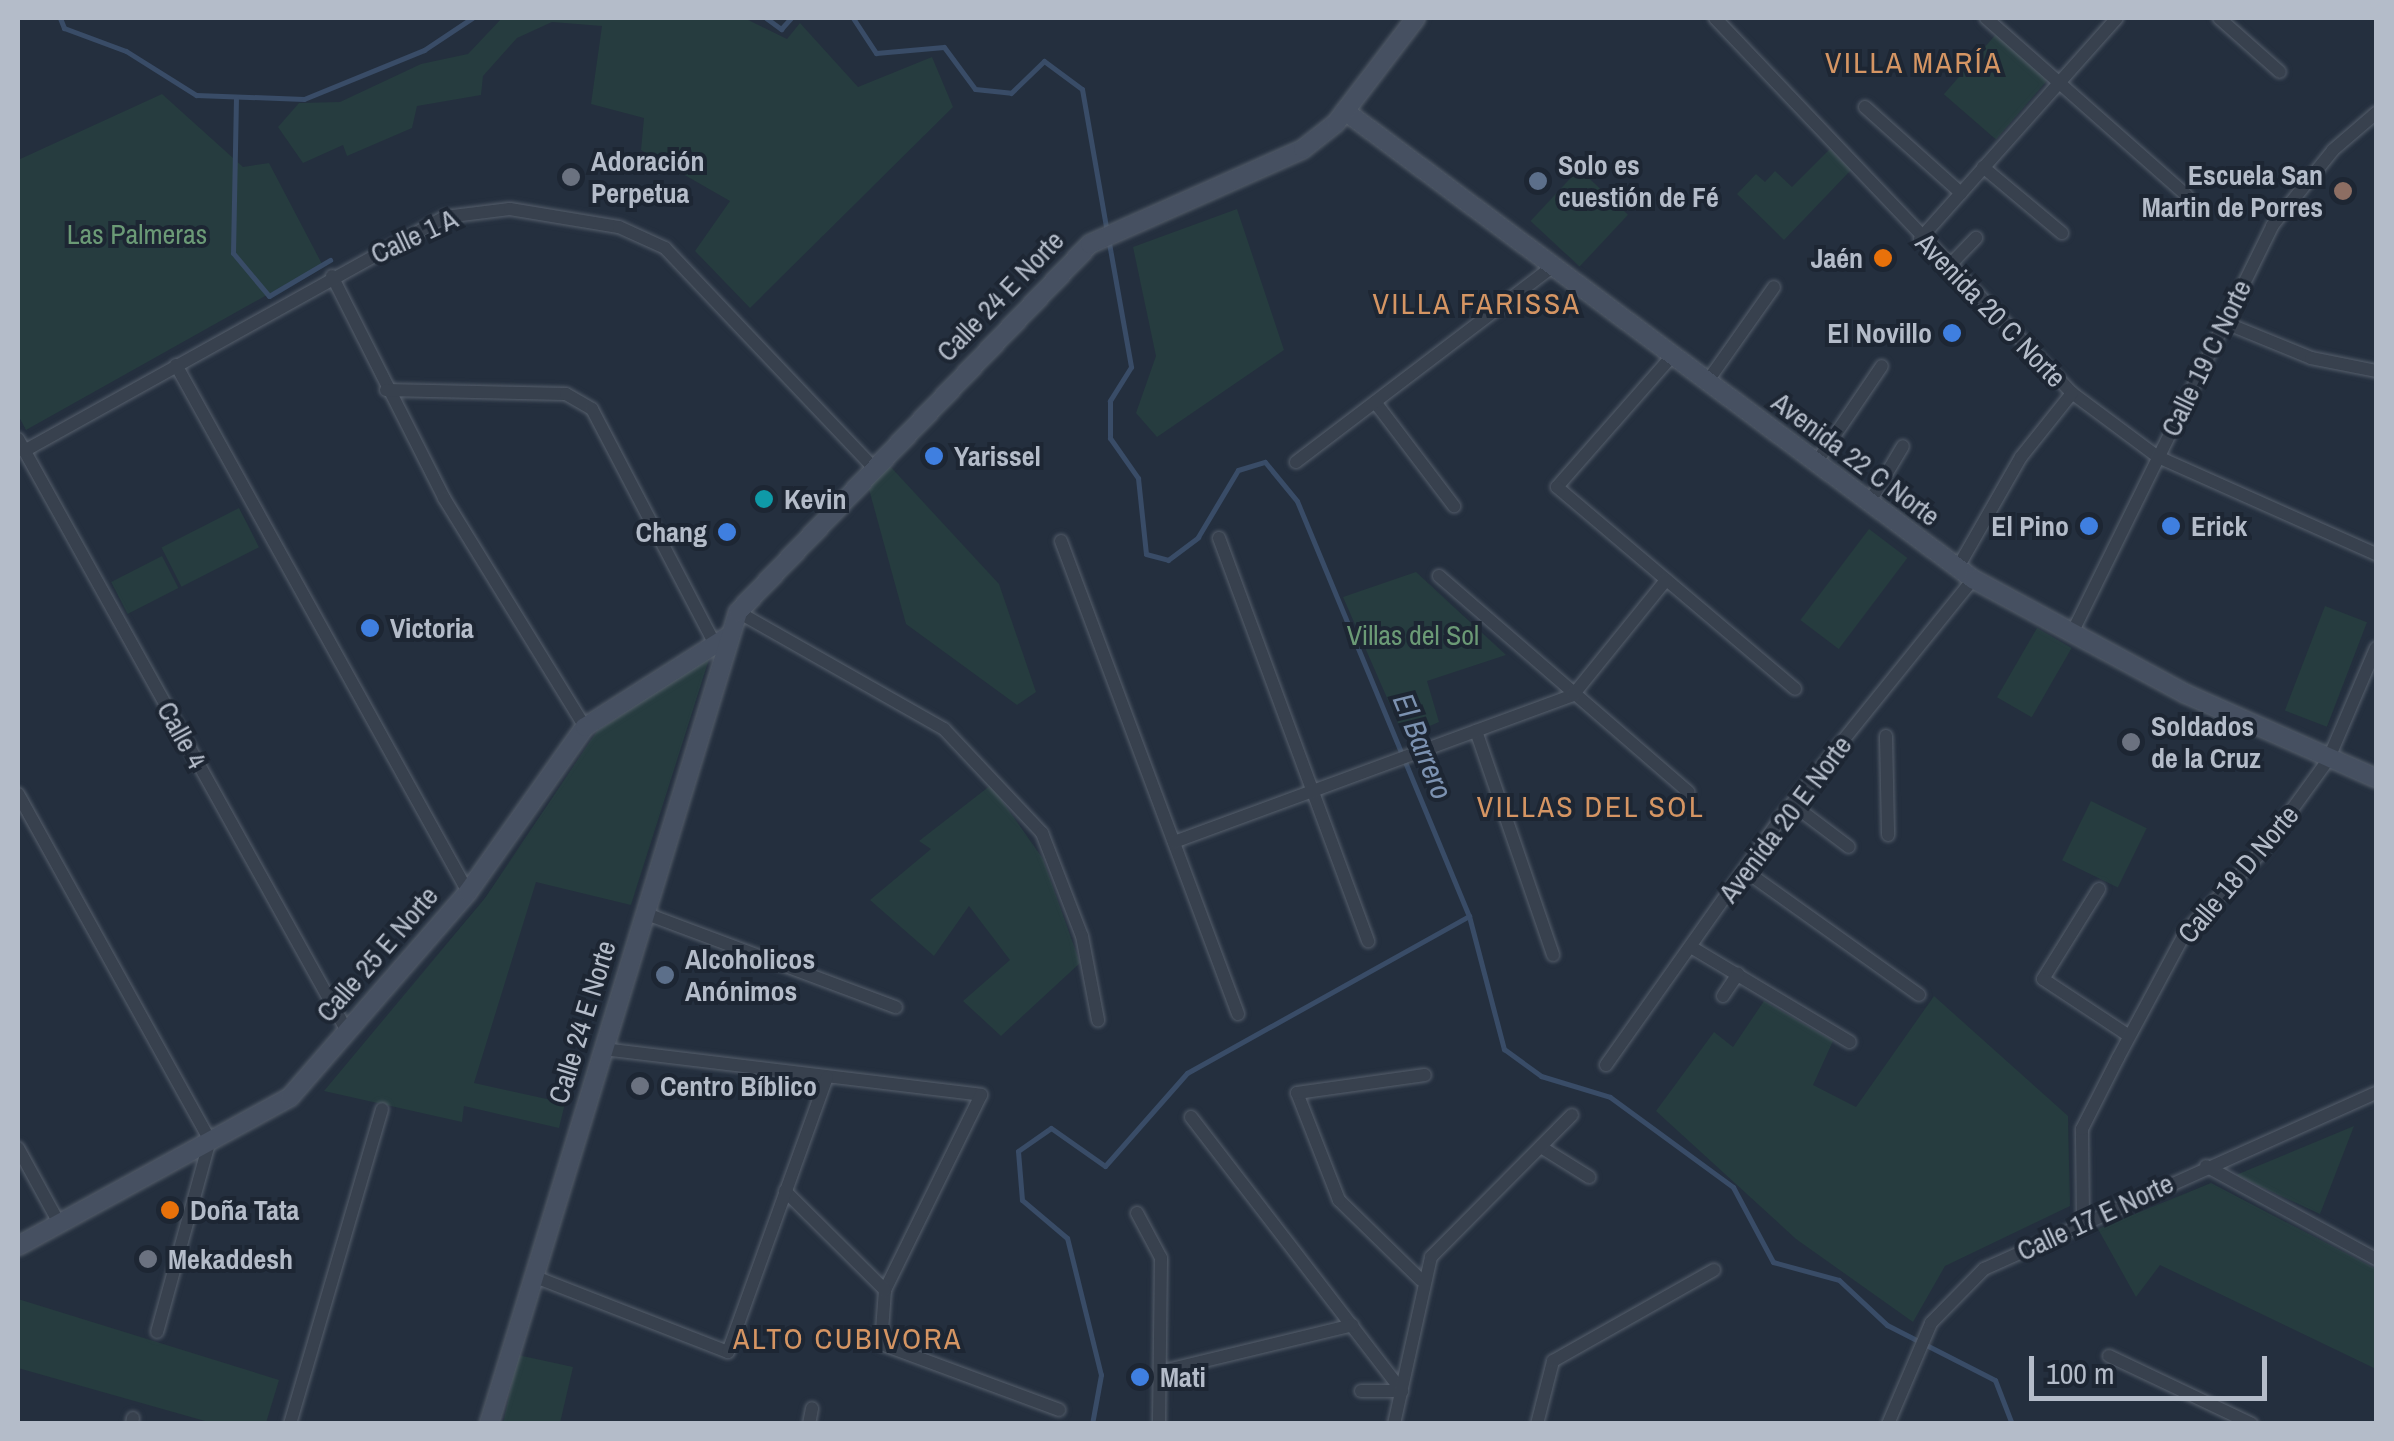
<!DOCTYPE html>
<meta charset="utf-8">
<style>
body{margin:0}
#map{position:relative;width:2394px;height:1441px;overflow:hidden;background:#242f3e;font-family:"Archivo Narrow",sans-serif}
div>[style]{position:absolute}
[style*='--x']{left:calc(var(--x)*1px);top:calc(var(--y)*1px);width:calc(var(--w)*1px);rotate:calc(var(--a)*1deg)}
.green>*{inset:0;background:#263c3f;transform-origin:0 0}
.stream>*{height:5px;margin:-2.5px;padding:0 2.5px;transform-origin:2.5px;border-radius:2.5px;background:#394c67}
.roads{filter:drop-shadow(0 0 2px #565f6c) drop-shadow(0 0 2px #565f6c)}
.street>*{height:12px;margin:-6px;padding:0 6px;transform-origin:6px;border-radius:6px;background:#38414e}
.secondary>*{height:18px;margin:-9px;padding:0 9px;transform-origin:9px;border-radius:9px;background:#465061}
.dots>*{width:28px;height:28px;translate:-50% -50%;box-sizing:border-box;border:5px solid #1d2633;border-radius:50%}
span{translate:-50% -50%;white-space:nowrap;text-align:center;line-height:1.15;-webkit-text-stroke:8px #1d2633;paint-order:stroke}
.poi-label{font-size:28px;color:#b4bcc9;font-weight:700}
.left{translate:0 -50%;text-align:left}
.right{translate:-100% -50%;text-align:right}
.park-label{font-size:28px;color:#6b9a76}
.street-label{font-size:28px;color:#b4bcc9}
.neighbourhood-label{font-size:30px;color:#d59563;letter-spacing:2.5px}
.water-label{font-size:30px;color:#7c92b1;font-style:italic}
.frame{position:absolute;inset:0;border:20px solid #b4bcc9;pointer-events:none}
.scale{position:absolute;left:2029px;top:1356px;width:238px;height:45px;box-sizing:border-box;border:5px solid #b4bcc9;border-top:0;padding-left:12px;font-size:30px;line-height:35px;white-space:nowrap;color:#b4bcc9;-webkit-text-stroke:8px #1d2633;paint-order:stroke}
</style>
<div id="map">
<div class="green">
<i style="clip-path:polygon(502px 18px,744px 18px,787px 39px,800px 23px,858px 87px,932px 57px,953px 107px,750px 308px,695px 251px,730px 201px,641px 150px,644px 118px,591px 104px,602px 26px,552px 22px,517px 38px,483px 76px,481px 95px,417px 106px,412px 128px,347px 156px,343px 145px,303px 163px,278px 127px,299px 103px,340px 102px,421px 64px,468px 54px)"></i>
<i style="left:1997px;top:33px;width:69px;height:81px;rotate:41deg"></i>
<i style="clip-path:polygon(162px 94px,243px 167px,269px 163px,322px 264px,26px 430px,18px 415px,18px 160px)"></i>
<i style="clip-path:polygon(1830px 149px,1851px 170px,1784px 240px,1737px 194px,1756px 174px,1765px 182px,1775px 171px,1792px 187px)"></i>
<i style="left:1579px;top:169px;width:67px;height:71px;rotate:43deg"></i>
<i style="clip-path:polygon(1237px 209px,1284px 350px,1157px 437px,1136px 413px,1156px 356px,1133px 247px)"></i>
<i style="clip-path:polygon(888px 464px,999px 584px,1036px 692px,1017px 705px,906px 624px,867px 482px)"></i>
<i style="left:239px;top:508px;width:44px;height:87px;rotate:63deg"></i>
<i style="left:1869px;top:529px;width:48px;height:114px;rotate:37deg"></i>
<i style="left:162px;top:556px;width:36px;height:57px;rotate:63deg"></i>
<i style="clip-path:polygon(1416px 572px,1506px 655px,1427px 681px,1439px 722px,1404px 737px,1343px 597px)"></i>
<i style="left:2325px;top:606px;width:45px;height:112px;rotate:21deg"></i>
<i style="left:2037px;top:628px;width:40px;height:80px;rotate:30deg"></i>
<i style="clip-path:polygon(710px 656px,631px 905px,536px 882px,474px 1083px,565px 1103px,559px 1128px,464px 1106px,462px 1122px,324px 1091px,485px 898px,597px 731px)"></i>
<i style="clip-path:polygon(991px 785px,1043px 859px,1080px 963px,1001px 1036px,963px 1001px,1010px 960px,969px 906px,934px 956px,870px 900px,931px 849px,919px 841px)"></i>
<i style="left:2091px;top:801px;width:62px;height:66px;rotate:26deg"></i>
<i style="clip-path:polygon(1934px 996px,2068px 1116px,2070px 1206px,1945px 1266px,1913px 1322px,1796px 1239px,1656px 1111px,1714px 1032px,1733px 1047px,1764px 1001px,1833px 1041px,1813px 1085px,1856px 1107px)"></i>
<i style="clip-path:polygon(2354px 1126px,2320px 1214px,2236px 1175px)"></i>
<i style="clip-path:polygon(2211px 1183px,2376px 1269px,2376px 1369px,2160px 1265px,2136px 1297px,2098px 1229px)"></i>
<i style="clip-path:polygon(18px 1299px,279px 1380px,266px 1423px,212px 1423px,18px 1368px)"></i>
<i style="clip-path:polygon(518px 1355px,573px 1367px,560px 1423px,503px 1424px)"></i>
</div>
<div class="stream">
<i style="--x:60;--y:18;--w:11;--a:68"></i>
<i style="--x:64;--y:28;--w:66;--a:20.4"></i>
<i style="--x:126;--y:51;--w:83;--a:32.2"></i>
<i style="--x:196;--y:95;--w:108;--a:2.1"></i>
<i style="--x:304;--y:99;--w:130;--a:-22.2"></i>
<i style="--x:424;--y:50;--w:58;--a:-33.7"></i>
<i style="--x:766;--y:18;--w:19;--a:36"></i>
<i style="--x:781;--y:29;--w:15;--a:-48"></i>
<i style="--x:853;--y:18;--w:42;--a:56.7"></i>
<i style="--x:876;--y:53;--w:68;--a:-5"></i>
<i style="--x:944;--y:47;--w:52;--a:53.6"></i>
<i style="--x:975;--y:89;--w:36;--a:6"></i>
<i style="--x:1011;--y:93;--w:46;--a:-44.1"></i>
<i style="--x:1044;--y:61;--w:47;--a:36.4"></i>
<i style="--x:1082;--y:89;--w:145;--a:80.1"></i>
<i style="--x:236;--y:97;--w:156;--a:91.1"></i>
<i style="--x:233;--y:253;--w:56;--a:50.1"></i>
<i style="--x:269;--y:296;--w:71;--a:-30.5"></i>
<i style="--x:1109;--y:243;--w:126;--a:79.9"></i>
<i style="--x:1131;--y:367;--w:40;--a:122"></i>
<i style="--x:1110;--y:401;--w:37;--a:90"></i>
<i style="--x:1110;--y:438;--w:49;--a:55"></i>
<i style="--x:1138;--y:478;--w:76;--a:84"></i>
<i style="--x:1146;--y:554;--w:23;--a:15"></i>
<i style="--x:1168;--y:560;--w:38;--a:-37"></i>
<i style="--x:1198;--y:537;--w:78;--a:-59.2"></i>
<i style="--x:1238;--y:470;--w:28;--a:-17"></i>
<i style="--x:1265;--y:462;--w:50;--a:50.6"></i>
<i style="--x:1297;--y:501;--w:449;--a:67.5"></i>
<i style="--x:1469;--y:916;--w:138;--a:75.3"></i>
<i style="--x:1504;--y:1049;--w:46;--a:36.1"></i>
<i style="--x:1541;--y:1076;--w:72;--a:16.9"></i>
<i style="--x:1610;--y:1097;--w:152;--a:36.2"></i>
<i style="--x:1733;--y:1187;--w:85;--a:61.9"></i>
<i style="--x:1773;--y:1262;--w:68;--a:15.3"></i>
<i style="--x:1839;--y:1280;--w:66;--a:43.2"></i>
<i style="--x:1887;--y:1325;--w:121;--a:27"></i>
<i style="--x:1995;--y:1380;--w:47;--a:68.9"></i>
<i style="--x:1092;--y:1424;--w:50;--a:-79.6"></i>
<i style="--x:1101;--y:1375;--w:141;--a:-103.9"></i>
<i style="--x:1067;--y:1238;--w:59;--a:-139.8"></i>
<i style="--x:1022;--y:1200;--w:49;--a:-94.7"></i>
<i style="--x:1018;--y:1151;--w:40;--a:-34.9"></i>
<i style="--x:1051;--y:1128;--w:66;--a:35.1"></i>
<i style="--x:1105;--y:1166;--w:124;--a:-48.6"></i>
<i style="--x:1187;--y:1073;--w:323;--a:-29.1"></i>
</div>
<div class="roads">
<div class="street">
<i style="--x:1715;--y:18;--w:518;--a:46.41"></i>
<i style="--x:2072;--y:393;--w:107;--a:36.7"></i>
<i style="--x:2158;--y:457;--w:239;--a:24"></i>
<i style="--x:1986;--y:18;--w:268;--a:41.5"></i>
<i style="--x:2219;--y:18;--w:81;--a:41.5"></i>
<i style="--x:1865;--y:107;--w:129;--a:41.9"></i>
<i style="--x:1983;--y:167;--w:103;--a:39.9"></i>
<i style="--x:1920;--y:239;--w:296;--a:-48.3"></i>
<i style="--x:1947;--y:268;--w:42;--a:-46"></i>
<i style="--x:332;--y:276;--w:249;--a:63.2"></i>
<i style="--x:444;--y:498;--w:269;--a:58.4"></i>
<i style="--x:2223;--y:322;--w:95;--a:22.2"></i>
<i style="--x:2311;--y:358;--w:66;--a:11.3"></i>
<i style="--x:1672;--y:356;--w:174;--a:131.3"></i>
<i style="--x:1557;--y:487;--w:312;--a:40.3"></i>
<i style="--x:176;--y:365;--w:602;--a:61.01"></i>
<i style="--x:1707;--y:382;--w:116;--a:-54.8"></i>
<i style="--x:386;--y:390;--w:180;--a:1.3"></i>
<i style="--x:566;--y:394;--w:30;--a:30"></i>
<i style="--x:592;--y:409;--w:265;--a:62.4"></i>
<i style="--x:1375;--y:402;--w:131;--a:52.8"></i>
<i style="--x:18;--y:439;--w:677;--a:60.94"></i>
<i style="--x:24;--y:451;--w:482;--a:-29.1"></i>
<i style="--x:445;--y:217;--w:65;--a:-7"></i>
<i style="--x:510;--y:209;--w:110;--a:9.4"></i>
<i style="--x:619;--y:227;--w:51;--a:24.5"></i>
<i style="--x:665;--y:248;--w:301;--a:46.5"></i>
<i style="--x:1296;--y:462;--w:322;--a:-37.3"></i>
<i style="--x:1816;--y:463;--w:117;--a:-55.8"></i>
<i style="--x:1869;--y:503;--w:66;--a:-59.2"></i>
<i style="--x:1219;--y:538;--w:430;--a:69.7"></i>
<i style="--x:1061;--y:541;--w:505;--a:69.48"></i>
<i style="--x:1957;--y:569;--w:129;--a:-60.3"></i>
<i style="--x:2021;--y:457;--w:82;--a:-51.4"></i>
<i style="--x:1439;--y:576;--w:330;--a:40.9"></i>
<i style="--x:738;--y:612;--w:237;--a:29.6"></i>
<i style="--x:944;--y:729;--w:143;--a:46.7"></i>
<i style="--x:1042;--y:833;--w:110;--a:68.8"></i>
<i style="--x:1082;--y:936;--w:86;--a:79.2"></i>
<i style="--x:2074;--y:629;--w:449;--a:-63.8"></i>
<i style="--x:2272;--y:226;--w:97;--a:-51.2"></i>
<i style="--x:2333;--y:150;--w:57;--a:-40.7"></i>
<i style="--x:1476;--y:731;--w:237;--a:71"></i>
<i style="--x:1886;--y:736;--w:99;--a:88.8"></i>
<i style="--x:18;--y:794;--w:396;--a:61"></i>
<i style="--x:210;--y:1140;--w:199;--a:105.4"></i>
<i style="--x:1792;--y:804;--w:71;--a:37"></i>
<i style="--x:1174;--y:842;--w:425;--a:-20.2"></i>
<i style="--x:1573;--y:695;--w:148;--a:-51"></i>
<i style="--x:1744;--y:870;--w:215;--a:35.5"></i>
<i style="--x:2099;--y:889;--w:106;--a:121.9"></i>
<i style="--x:2043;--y:979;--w:103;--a:33.5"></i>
<i style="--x:644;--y:913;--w:269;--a:20.5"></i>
<i style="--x:1691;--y:947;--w:185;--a:30.9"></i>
<i style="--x:1723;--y:996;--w:27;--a:-56"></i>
<i style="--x:603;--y:1049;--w:381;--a:6.9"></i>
<i style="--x:981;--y:1095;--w:217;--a:116.2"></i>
<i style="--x:885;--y:1290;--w:54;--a:94.2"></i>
<i style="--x:881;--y:1344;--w:190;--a:20.3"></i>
<i style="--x:1606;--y:1065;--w:305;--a:-54.7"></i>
<i style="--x:1782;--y:816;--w:304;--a:-51.1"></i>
<i style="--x:1191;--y:1117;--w:346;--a:52.4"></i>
<i style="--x:1541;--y:1147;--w:57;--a:32"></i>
<i style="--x:18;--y:1148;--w:83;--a:61.3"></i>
<i style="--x:2206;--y:1166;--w:194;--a:28.7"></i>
<i style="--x:785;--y:1191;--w:141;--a:44.7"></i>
<i style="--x:1137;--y:1213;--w:51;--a:61.9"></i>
<i style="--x:1161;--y:1258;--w:166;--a:90.7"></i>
<i style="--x:2083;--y:1217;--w:88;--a:-90.7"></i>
<i style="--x:2082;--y:1129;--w:80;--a:-63.1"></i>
<i style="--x:2118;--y:1058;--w:144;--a:-61.8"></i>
<i style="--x:2186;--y:931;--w:105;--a:-46.2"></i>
<i style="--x:2259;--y:855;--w:117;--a:-54"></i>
<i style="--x:2328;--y:760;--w:122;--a:-66.8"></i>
<i style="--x:533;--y:1276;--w:209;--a:21.3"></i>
<i style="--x:728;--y:1352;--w:292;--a:-70.2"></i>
<i style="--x:1421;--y:1280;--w:115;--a:-135.7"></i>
<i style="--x:1339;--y:1200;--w:115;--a:-111.4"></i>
<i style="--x:1297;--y:1093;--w:129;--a:-8"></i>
<i style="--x:2109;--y:1356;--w:158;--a:25.4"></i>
<i style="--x:1163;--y:1371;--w:195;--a:-13.6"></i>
<i style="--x:1361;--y:1391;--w:41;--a:0"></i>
<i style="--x:132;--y:1424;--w:6;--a:-81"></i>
<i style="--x:290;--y:1424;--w:328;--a:-73.7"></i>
<i style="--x:809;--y:1424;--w:16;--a:-79"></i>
<i style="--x:1394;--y:1424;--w:171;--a:-77.5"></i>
<i style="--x:1431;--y:1257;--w:200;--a:-45.2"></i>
<i style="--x:1537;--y:1424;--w:65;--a:-75.7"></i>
<i style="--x:1553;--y:1361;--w:185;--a:-29.5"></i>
<i style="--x:1888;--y:1424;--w:110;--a:-66.9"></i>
<i style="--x:1931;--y:1323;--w:76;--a:-45.5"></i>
<i style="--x:1984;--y:1269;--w:430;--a:-24.2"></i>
</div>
<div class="secondary">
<i style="--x:1345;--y:111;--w:783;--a:36.69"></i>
<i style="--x:1973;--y:579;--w:242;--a:28.4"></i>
<i style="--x:2186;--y:694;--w:208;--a:23.9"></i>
<i style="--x:18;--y:1246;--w:310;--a:-28.7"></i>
<i style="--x:290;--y:1097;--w:271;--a:-49"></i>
<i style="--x:468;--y:892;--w:202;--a:-54.7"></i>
<i style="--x:585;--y:727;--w:168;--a:-32.4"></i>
<i style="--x:489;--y:1424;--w:849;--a:-72.95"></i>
<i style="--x:738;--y:612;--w:509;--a:-46.27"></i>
<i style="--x:1090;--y:244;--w:233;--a:-24"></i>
<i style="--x:1303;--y:149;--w:42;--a:-38.2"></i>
<i style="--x:1336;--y:123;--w:132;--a:-52.7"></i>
</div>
</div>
<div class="dots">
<i style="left:571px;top:177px;background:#6b7280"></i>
<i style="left:1538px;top:181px;background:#5c6f8a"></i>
<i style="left:2343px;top:191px;background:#8d6e63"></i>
<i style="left:1883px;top:258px;background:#e8710a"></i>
<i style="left:1952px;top:333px;background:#3f7fe0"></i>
<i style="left:934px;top:456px;background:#3f7fe0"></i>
<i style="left:764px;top:499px;background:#0f9aa8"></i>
<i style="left:2089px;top:526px;background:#3f7fe0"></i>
<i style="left:2171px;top:526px;background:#3f7fe0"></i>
<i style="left:727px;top:532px;background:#3f7fe0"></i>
<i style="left:370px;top:628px;background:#3f7fe0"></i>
<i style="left:2131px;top:742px;background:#6b7280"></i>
<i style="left:665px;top:975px;background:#5c6f8a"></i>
<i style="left:640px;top:1086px;background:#6b7280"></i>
<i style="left:170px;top:1210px;background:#e8710a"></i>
<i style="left:148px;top:1259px;background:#6b7280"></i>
<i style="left:1140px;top:1377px;background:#3f7fe0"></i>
</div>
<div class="poi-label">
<span class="left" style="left:591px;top:177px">Adoración<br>Perpetua</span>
<span class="left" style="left:1558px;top:181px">Solo es<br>cuestión de Fé</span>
<span class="right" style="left:2323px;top:191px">Escuela San<br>Martin de Porres</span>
<span class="right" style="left:1863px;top:258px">Jaén</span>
<span class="right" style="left:1932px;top:333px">El Novillo</span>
<span class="left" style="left:954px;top:456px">Yarissel</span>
<span class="left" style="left:784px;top:499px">Kevin</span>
<span class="right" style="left:2069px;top:526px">El Pino</span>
<span class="left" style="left:2191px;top:526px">Erick</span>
<span class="right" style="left:707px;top:532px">Chang</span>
<span class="left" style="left:390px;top:628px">Victoria</span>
<span class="left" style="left:2151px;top:742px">Soldados<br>de la Cruz</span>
<span class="left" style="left:685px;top:975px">Alcoholicos<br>Anónimos</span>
<span class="left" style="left:660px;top:1086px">Centro Bíblico</span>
<span class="left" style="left:190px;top:1210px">Doña Tata</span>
<span class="left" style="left:168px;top:1259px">Mekaddesh</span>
<span class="left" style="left:1160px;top:1377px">Mati</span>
</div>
<div class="park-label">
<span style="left:137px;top:234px">Las Palmeras</span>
<span style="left:1413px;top:635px">Villas del Sol</span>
</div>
<div class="street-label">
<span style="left:414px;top:236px;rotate:-25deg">Calle 1 A</span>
<span style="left:1000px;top:296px;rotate:-46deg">Calle 24 E Norte</span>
<span style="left:1991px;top:310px;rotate:46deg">Avenida 20 C Norte</span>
<span style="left:2206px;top:358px;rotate:-64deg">Calle 19 C Norte</span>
<span style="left:1856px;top:459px;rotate:37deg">Avenida 22 C Norte</span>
<span style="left:182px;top:735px;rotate:61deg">Calle 4</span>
<span style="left:1785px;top:819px;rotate:-53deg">Avenida 20 E Norte</span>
<span style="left:2238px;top:874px;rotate:-50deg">Calle 18 D Norte</span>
<span style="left:377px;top:954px;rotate:-49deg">Calle 25 E Norte</span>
<span style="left:582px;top:1022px;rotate:-73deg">Calle 24 E Norte</span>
<span style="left:2095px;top:1217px;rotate:-25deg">Calle 17 E Norte</span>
</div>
<div class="neighbourhood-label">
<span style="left:1914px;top:62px">VILLA MARÍA</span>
<span style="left:1477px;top:303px">VILLA FARISSA</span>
<span style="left:1591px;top:806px">VILLAS DEL SOL</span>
<span style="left:848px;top:1338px">ALTO CUBIVORA</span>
</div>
<div class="water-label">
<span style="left:1423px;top:746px;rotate:68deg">El Barrero</span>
</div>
<div class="frame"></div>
<div class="scale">100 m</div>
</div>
